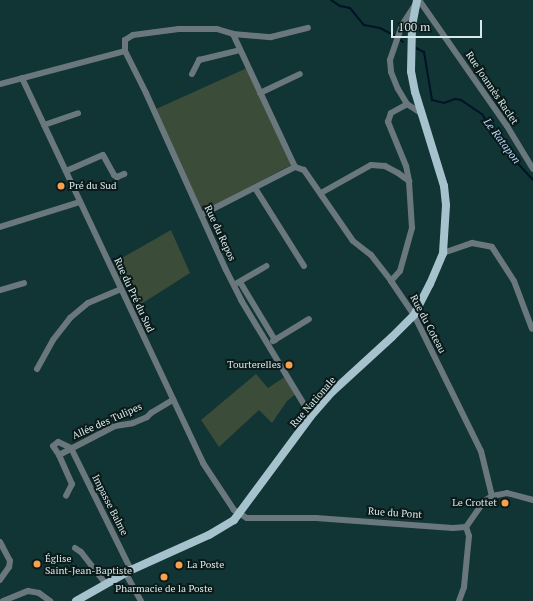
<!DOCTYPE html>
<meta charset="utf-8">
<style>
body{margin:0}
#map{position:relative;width:533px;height:601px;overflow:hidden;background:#113435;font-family:"PT Serif",serif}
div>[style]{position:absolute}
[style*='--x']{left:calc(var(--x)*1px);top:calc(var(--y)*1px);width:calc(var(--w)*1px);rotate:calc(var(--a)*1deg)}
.green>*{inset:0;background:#3b4c39}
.stream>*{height:2px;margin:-1px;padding:0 1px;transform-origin:1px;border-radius:1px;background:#011327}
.minor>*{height:6px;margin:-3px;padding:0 3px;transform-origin:3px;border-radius:3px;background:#6a787d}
.major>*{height:8px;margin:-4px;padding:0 4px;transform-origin:4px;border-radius:4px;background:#a6c2cd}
.dots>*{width:11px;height:11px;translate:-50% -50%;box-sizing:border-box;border:2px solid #0b1919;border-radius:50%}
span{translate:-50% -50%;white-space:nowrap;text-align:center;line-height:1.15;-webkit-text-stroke:4px #0b1919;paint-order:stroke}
.street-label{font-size:10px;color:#d6e9e9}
.poi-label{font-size:10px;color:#d6e9e9}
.left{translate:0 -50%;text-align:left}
.right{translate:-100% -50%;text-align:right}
.water-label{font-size:11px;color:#b5d8fc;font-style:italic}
.scale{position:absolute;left:391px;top:20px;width:91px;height:18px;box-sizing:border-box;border:2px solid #d6e9e9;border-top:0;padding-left:5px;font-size:12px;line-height:14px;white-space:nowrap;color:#d6e9e9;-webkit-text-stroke:3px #0b1919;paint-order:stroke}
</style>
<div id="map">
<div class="green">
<i style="clip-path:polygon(247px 68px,291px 165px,206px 210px,200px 208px,156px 109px)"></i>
<i style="clip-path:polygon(171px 230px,190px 273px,135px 308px,113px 263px)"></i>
<i style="clip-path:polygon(256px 374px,268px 388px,286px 376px,296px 394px,287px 401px,272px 423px,259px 410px,219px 447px,201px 420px)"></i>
</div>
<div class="stream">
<i style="--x:331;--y:0;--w:11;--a:34"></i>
<i style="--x:340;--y:6;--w:10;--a:11"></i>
<i style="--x:350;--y:8;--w:22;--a:51"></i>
<i style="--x:364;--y:25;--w:16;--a:11"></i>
<i style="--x:380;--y:28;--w:17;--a:28"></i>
<i style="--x:399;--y:39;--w:5;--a:37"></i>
<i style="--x:416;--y:48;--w:9;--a:27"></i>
<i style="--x:424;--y:52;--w:49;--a:80.5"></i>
<i style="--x:432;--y:100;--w:12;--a:14"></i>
<i style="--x:444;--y:103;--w:12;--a:-20"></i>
<i style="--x:455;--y:99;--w:6;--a:9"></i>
<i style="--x:461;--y:100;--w:25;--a:34"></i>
<i style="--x:482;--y:114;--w:47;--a:56.3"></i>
<i style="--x:508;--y:153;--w:37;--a:47"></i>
</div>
<div class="minor">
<i style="--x:419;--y:0;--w:154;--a:55.1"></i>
<i style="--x:507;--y:126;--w:50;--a:58.8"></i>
<i style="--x:415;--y:5;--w:24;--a:123"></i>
<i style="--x:402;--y:25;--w:37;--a:109"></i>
<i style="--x:390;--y:60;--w:12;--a:85"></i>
<i style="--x:391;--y:72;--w:18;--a:68"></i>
<i style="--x:398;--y:89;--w:17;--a:59"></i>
<i style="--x:407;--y:104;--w:17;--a:33"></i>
<i style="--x:125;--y:51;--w:47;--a:63.4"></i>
<i style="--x:146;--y:93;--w:194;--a:65.7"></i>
<i style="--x:226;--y:270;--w:34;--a:63"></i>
<i style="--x:241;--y:300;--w:135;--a:58.9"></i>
<i style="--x:125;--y:51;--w:11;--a:-90"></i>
<i style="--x:125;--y:40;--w:9;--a:-32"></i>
<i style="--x:133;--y:35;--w:46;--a:-7.4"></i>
<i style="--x:179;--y:29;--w:38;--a:0"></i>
<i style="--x:217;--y:29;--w:17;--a:17"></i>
<i style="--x:192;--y:74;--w:16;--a:-63"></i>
<i style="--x:199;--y:60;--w:42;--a:-13.7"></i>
<i style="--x:22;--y:78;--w:425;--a:64.8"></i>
<i style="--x:203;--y:463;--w:56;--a:56.6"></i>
<i style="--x:234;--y:510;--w:15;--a:32"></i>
<i style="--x:247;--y:518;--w:69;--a:0"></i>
<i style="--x:316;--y:518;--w:137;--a:4.2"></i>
<i style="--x:453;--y:528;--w:13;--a:-4"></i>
<i style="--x:466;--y:527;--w:32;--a:-55"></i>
<i style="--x:484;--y:501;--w:9;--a:-32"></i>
<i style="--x:492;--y:496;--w:15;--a:-11"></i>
<i style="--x:507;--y:493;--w:27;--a:15"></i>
<i style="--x:0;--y:84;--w:129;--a:-14.8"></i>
<i style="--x:260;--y:93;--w:44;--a:-25.4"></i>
<i style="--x:44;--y:125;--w:36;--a:-19"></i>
<i style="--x:295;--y:167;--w:9;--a:18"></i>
<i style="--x:304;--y:170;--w:86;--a:55.4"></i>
<i style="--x:353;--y:241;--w:23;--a:38"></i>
<i style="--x:371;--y:255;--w:33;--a:52"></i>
<i style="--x:391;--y:281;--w:41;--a:55.9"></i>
<i style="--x:414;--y:315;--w:152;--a:63.8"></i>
<i style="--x:481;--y:451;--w:46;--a:76.3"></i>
<i style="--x:295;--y:167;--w:147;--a:-115"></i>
<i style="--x:233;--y:34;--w:38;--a:5"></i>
<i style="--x:271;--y:37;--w:38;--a:-14"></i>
<i style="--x:66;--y:171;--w:40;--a:-23.4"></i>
<i style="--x:103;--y:155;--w:23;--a:61"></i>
<i style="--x:114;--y:175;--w:4;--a:34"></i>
<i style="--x:117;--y:177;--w:8;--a:-23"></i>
<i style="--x:255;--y:188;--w:92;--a:57.9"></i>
<i style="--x:321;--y:193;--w:57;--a:-29.2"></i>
<i style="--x:371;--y:165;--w:14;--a:4"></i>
<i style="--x:385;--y:166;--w:15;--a:28"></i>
<i style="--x:398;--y:173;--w:14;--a:36"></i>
<i style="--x:201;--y:215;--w:106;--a:-27.1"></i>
<i style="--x:0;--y:227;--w:84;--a:-17.4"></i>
<i style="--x:443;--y:253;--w:31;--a:-19"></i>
<i style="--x:472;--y:243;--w:20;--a:11"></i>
<i style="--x:492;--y:247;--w:40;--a:57.1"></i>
<i style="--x:514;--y:281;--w:51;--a:69.4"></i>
<i style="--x:391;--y:281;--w:13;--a:-48"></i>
<i style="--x:400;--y:271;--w:45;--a:-74.4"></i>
<i style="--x:412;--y:228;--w:47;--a:-93.7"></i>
<i style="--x:409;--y:181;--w:15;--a:-101"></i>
<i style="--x:406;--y:166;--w:48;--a:-112.2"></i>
<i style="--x:388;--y:122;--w:9;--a:-72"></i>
<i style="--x:391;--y:113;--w:18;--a:-29"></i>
<i style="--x:240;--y:282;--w:68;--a:58.9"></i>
<i style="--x:237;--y:283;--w:34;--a:-30"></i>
<i style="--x:0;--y:290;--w:25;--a:-16"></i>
<i style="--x:273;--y:341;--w:42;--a:-31.4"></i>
<i style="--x:37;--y:369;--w:33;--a:-61"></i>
<i style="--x:53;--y:340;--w:28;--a:-52"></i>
<i style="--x:70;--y:318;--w:23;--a:-40"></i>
<i style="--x:88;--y:303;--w:36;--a:-23"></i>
<i style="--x:71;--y:448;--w:14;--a:-155"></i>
<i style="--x:58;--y:442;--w:6;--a:141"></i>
<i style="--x:53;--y:446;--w:11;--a:56"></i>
<i style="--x:59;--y:455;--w:63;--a:-27.4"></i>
<i style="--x:115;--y:426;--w:18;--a:-9"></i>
<i style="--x:133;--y:423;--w:15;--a:-23"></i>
<i style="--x:147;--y:417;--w:6;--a:-45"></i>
<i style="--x:151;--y:413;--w:26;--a:-31"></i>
<i style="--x:71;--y:448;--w:136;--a:63.8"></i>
<i style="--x:59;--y:455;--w:32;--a:66"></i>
<i style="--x:72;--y:484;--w:13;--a:117"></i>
<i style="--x:0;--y:542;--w:21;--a:62"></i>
<i style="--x:10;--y:561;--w:6;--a:99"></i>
<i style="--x:9;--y:567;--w:16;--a:125"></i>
<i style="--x:75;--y:548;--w:7;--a:34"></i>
<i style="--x:81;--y:552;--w:41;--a:52"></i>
<i style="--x:126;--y:574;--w:31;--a:61"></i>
<i style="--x:3;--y:601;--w:27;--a:-22"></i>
<i style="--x:28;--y:591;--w:11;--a:10"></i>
<i style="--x:39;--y:593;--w:14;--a:36"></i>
<i style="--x:459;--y:601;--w:15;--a:-70"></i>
<i style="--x:464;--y:587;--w:51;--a:-84.4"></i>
<i style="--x:469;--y:536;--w:9;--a:-108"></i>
</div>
<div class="major">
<i style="--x:76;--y:601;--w:63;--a:-29.4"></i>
<i style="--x:131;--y:570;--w:85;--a:-24.2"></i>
<i style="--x:209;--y:535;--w:29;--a:-31"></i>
<i style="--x:234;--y:520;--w:129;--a:-53.5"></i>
<i style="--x:311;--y:416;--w:32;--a:-49"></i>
<i style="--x:332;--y:392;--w:81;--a:-42.5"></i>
<i style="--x:392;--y:337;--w:31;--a:-45"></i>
<i style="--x:414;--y:315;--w:35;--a:-63"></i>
<i style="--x:430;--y:284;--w:34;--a:-67"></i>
<i style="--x:443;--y:253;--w:48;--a:-86.4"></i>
<i style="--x:446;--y:205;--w:19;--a:-96"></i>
<i style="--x:444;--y:186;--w:98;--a:-107.1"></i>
<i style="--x:415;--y:92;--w:21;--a:-101"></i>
<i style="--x:411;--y:71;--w:45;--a:-88.7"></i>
<i style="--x:412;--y:26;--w:26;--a:-79"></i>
</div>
<div class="dots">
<i style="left:61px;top:186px;background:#f8a04b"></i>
<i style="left:289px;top:365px;background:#f8a04b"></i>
<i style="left:505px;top:503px;background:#f8a04b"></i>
<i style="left:37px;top:564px;background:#f8a04b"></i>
<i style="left:179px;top:565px;background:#f8a04b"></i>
<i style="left:164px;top:577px;background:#f8a04b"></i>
</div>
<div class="street-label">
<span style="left:492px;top:88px;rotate:56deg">Rue Joannès Raclet</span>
<span style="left:220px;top:233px;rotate:65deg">Rue du Repos</span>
<span style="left:134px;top:295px;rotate:65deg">Rue du Pré du Sud</span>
<span style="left:428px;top:324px;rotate:62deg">Rue du Coteau</span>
<span style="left:313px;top:402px;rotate:-49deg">Rue Nationale</span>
<span style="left:107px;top:421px;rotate:-24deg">Allée des Tulipes</span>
<span style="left:110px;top:505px;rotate:63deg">Impasse Balme</span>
<span style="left:395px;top:513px;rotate:4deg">Rue du Pont</span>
</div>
<div class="poi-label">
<span class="left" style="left:69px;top:186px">Pré du Sud</span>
<span class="right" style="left:281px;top:365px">Tourterelles</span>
<span class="right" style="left:497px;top:503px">Le Crottet</span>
<span class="left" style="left:45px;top:564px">Église<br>Saint-Jean-Baptiste</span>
<span class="left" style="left:187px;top:565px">La Poste</span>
<span style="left:164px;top:589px">Pharmacie de la Poste</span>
</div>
<div class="water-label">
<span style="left:502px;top:141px;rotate:53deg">Le Ratapon</span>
</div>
<div class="scale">100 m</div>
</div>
